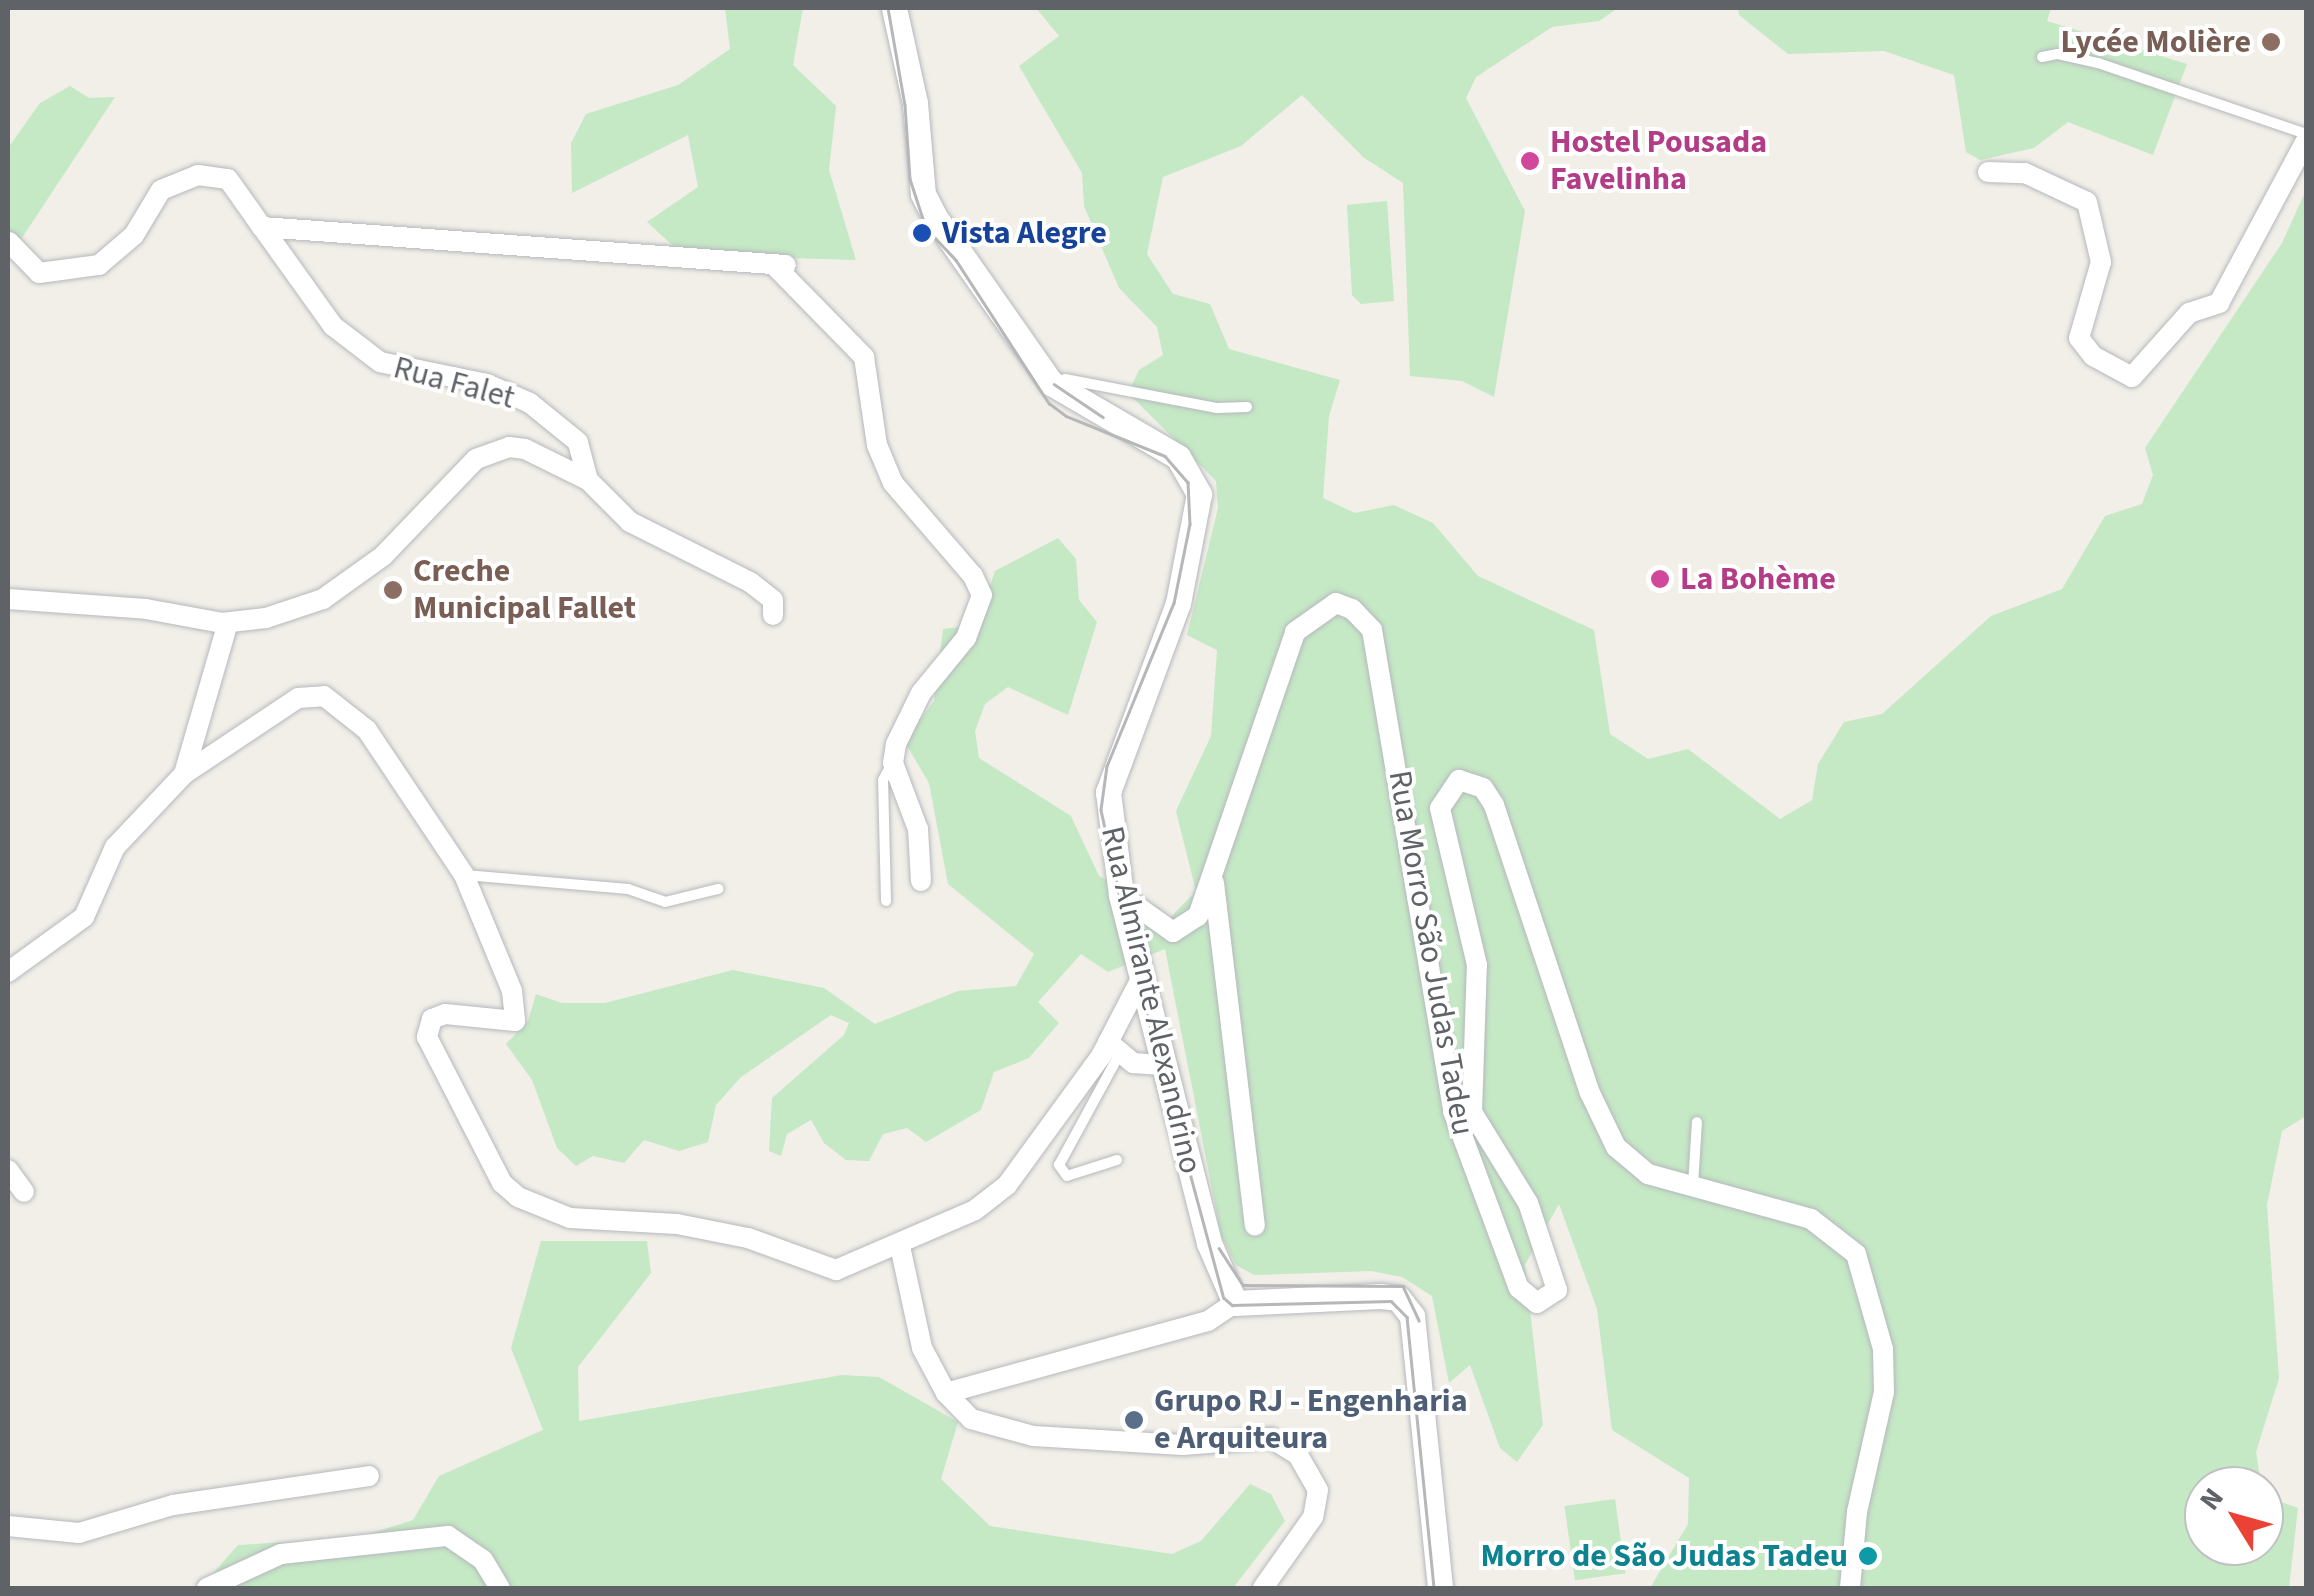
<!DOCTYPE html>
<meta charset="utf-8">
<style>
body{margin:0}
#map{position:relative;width:2314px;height:1596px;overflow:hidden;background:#f1efe8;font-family:"Source Sans 3",sans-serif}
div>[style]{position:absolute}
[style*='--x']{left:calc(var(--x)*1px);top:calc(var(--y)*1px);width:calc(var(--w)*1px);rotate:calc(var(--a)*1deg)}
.green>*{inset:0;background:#c5e8c5;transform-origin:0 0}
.roads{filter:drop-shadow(0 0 2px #b5b8bc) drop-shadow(0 0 2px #b5b8bc)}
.service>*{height:10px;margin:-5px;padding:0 5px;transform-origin:5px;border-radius:5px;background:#fff}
.minor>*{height:20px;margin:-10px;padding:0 10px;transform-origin:10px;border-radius:10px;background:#fff}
.tertiary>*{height:25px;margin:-12.5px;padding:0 12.5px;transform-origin:12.5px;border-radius:12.5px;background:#fff}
.tram>*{height:2.5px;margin:-1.25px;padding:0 1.25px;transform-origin:1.25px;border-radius:1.25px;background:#b6b7b8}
.dots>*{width:28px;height:28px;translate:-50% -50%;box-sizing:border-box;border:5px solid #fff;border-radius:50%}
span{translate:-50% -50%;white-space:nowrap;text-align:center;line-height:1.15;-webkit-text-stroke:8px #fff;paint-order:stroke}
.education-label{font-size:32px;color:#785e54;font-weight:700}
.right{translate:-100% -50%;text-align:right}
.left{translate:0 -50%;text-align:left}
.hotel-label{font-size:32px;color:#b23c85;font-weight:700}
.transit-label{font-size:32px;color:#164399;font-weight:700}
.street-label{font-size:32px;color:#5f6368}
.service-label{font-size:32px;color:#4e5e75;font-weight:700}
.culture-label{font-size:32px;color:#0d838f;font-weight:700}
.frame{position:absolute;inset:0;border:10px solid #5f6368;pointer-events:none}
.north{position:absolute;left:2184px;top:1466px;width:100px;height:100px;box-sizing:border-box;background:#fff;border:2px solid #bfc1c3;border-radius:50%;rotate:307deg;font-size:28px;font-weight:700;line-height:40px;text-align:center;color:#5f6368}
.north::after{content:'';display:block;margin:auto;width:35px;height:45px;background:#ea4335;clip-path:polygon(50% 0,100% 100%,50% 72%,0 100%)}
</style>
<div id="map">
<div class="green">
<i style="clip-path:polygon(725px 8px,803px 8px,793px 65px,836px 106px,829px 170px,856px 260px,683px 255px,647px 222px,698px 187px,688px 135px,572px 193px,571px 143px,586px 114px,678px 85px,730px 49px)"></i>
<i style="clip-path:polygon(1036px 8px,1618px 8px,1599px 21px,1552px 27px,1476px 77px,1466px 98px,1525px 211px,1494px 397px,1462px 381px,1410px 376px,1403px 183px,1363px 157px,1302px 95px,1241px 146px,1163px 177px,1147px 254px,1173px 294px,1210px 304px,1229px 349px,1340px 380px,1329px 416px,1323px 498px,1355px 513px,1394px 505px,1433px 523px,1478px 576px,1594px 630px,1610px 734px,1648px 759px,1688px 749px,1780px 819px,1812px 800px,1818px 764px,1844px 722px,1882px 714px,1991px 616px,2062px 589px,2105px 516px,2142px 504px,2153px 475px,2145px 448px,2282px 243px,2306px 190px,2306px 1116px,2282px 1131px,2267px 1205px,2279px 1378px,2256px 1452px,2261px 1486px,2204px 1486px,2204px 1546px,2264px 1546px,2264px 1496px,2298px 1508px,2289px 1588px,1650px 1588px,1688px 1524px,1689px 1478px,1612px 1430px,1597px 1309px,1559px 1204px,1525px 1265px,1543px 1425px,1517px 1462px,1500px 1448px,1470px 1365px,1449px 1383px,1432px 1296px,1402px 1277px,1371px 1271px,1254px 1275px,1236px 1265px,1221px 1235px,1165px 949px,1108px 972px,1081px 954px,1038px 1002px,1059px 1023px,1029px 1058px,994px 1072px,981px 1110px,926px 1142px,907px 1128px,883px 1134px,869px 1161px,846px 1160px,824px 1143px,811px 1120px,787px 1134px,781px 1156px,769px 1151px,772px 1098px,844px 1035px,849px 1023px,831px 1015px,741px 1077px,716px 1105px,708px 1142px,679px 1151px,644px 1140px,624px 1163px,593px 1156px,576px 1166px,557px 1148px,532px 1080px,506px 1044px,528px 1021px,536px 994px,562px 1003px,605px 1003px,733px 970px,824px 988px,875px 1024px,958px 991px,1016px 986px,1034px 954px,948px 884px,929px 783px,904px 741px,934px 701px,943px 629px,977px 625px,995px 571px,1058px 538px,1076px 559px,1079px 600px,1097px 622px,1068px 715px,1008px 687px,985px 704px,975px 731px,979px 758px,1071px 816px,1099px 876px,1160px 908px,1162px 926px,1196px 891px,1176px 811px,1211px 736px,1217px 650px,1187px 635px,1218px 508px,1216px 481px,1128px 393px,1139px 370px,1163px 355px,1157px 327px,1119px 288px,1084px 206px,1082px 173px,1019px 66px,1059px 36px)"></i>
<i style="clip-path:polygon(1738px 8px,2051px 8px,2047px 21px,2187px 64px,2153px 155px,2068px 122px,2034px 148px,1980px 160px,1966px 152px,1954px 75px,1884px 51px,1788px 54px,1739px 15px)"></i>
<i style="clip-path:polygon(70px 86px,89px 98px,115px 97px,8px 259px,8px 148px,40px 103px)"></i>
<i style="clip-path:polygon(1387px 201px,1394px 301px,1361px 304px,1352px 295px,1347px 205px)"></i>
<i style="clip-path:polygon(541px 1241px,647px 1241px,651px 1273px,578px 1367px,579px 1421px,842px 1375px,879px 1377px,958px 1422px,941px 1479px,990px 1526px,1172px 1554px,1201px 1541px,1250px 1484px,1271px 1494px,1285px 1521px,1233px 1588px,200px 1588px,238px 1545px,356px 1538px,413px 1520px,439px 1476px,543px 1430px,511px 1348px)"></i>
<i style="left:1615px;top:1499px;width:75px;height:51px;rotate:82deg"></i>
</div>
<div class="roads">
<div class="service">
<i style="--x:2042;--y:57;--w:16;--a:-11"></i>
<i style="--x:2058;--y:54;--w:41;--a:12.7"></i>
<i style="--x:2098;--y:63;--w:220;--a:18.8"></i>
<i style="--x:1065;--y:379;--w:155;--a:10.8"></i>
<i style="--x:1217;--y:408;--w:30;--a:-2"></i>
<i style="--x:465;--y:875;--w:164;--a:4.9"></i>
<i style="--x:628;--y:889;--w:39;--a:19"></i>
<i style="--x:665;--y:902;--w:55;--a:-13.8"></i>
<i style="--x:886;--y:901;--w:121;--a:-91.4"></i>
<i style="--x:883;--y:780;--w:18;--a:-61"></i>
<i style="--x:1117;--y:1160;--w:52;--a:162.3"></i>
<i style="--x:1067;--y:1176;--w:14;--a:-126"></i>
<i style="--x:1059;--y:1165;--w:125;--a:-61.4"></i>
<i style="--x:1693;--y:1185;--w:63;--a:-86.4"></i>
</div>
<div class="minor">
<i style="--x:1988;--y:172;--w:37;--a:2"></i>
<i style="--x:2025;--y:173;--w:68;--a:25.1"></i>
<i style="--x:2087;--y:202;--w:62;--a:76.9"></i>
<i style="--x:2101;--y:262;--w:79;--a:106.1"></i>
<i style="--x:2079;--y:338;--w:23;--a:52"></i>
<i style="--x:2093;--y:356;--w:44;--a:28.3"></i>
<i style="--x:2132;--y:377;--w:86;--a:-48.3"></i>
<i style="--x:2189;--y:313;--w:32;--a:-18"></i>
<i style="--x:2219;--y:303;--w:184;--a:-61.8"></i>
<i style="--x:9;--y:242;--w:43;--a:45.9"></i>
<i style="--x:39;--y:273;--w:61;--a:-7.6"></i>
<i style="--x:99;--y:265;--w:46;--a:-40.6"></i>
<i style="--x:134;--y:235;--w:52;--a:-59"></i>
<i style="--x:161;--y:190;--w:40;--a:-22"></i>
<i style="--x:198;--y:175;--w:30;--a:8"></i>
<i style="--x:228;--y:179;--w:59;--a:54.7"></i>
<i style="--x:774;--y:265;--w:129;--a:45.6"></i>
<i style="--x:864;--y:357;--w:89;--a:81.6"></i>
<i style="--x:877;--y:445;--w:41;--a:67.2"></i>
<i style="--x:893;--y:483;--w:123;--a:49.3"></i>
<i style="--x:973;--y:576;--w:21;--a:65"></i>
<i style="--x:982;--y:595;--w:46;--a:110.4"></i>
<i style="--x:966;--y:638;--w:71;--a:129.3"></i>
<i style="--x:921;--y:693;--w:57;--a:116.1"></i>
<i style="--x:896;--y:744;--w:19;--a:99"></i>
<i style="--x:893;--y:763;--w:71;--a:69.3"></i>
<i style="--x:918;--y:829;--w:52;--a:86.7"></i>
<i style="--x:588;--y:480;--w:59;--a:45"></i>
<i style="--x:630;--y:522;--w:134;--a:26.6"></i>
<i style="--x:750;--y:582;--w:29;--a:38"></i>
<i style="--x:773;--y:600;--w:15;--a:90"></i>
<i style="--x:8;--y:599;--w:138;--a:4.1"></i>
<i style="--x:146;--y:609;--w:77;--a:10.4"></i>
<i style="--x:222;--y:623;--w:44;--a:-6.5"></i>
<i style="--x:266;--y:618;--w:60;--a:-18.4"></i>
<i style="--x:323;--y:599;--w:74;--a:-35.6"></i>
<i style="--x:383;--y:556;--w:134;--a:-46.2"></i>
<i style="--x:476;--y:459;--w:35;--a:-20"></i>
<i style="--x:509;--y:447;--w:16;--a:7"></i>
<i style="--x:525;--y:449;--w:70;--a:26.2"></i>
<i style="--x:588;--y:480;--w:39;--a:-105"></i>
<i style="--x:578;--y:442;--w:62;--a:-140.9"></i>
<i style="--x:530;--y:403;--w:47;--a:-156.2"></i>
<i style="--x:487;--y:384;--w:109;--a:-168.4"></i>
<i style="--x:380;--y:362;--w:59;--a:-142.5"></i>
<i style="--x:333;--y:326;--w:122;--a:-125.6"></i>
<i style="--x:262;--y:227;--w:525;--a:4.15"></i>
<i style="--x:184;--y:774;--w:157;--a:-73.8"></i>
<i style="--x:1214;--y:883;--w:345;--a:83.2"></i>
<i style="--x:1121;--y:895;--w:64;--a:35.4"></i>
<i style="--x:1173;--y:932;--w:30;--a:-33"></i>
<i style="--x:1198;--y:916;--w:300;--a:-71.1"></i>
<i style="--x:1295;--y:632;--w:50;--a:-35.3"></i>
<i style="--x:1336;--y:603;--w:17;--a:21"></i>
<i style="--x:1352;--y:609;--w:29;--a:46"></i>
<i style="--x:1372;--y:630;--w:488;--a:80.4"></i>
<i style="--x:1453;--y:1111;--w:189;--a:69.6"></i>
<i style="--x:1519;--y:1288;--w:23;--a:40"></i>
<i style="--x:1537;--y:1303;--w:24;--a:-33"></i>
<i style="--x:1557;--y:1290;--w:92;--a:-108.4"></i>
<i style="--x:1528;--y:1203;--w:107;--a:-121.6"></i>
<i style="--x:1472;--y:1112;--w:147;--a:-88.1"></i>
<i style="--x:1477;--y:965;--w:161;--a:-103.3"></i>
<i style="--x:1440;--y:808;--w:34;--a:-56"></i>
<i style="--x:1459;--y:780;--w:25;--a:18"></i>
<i style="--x:1483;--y:788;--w:20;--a:57"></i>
<i style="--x:1494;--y:805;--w:304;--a:71.6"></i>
<i style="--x:1590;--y:1093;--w:60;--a:64.3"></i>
<i style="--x:1616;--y:1147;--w:42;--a:40.2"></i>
<i style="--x:1648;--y:1174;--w:169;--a:15.4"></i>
<i style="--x:1811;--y:1219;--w:57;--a:37.9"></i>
<i style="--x:1856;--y:1254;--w:99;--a:74.1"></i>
<i style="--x:1883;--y:1349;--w:43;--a:88.7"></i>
<i style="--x:1884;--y:1392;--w:123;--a:102.7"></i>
<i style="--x:1857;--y:1512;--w:76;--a:95.3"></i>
<i style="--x:8;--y:972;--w:94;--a:-35.9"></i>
<i style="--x:84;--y:917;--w:77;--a:-66.1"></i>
<i style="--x:115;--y:847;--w:100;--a:-46.6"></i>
<i style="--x:184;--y:774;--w:137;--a:-33.7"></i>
<i style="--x:298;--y:698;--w:26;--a:-4"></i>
<i style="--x:324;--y:696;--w:55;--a:38.3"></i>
<i style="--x:367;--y:730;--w:174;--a:56.2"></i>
<i style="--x:464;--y:875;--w:126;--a:67.5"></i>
<i style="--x:512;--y:991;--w:30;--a:84"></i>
<i style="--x:515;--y:1021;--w:70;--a:-174.3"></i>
<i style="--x:445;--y:1014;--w:14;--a:159"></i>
<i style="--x:432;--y:1019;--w:19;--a:106"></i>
<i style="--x:427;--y:1037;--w:164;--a:62.8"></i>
<i style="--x:502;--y:1183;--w:21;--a:41"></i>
<i style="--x:518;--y:1197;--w:56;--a:22"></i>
<i style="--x:570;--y:1218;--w:107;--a:3.2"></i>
<i style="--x:677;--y:1224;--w:72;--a:11.2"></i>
<i style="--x:748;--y:1238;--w:94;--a:20"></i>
<i style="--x:836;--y:1270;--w:151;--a:-23.3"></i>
<i style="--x:975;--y:1210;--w:41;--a:-38"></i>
<i style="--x:1007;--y:1185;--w:160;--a:-53.9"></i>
<i style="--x:1101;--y:1056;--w:91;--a:-62.6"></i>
<i style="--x:1108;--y:1042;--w:33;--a:40"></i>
<i style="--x:1133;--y:1063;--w:32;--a:4"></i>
<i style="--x:8;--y:1170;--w:27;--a:54"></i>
<i style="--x:900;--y:1246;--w:104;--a:77.8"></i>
<i style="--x:922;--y:1348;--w:51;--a:61.9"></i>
<i style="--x:946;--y:1393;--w:36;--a:46"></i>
<i style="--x:971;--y:1419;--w:64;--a:15.3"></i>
<i style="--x:1033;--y:1436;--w:150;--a:3.4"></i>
<i style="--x:1183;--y:1445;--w:88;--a:-4.5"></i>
<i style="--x:1271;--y:1438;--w:32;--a:32"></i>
<i style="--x:1298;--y:1455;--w:40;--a:60.3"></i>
<i style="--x:1318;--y:1490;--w:27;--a:100"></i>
<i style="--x:1313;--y:1517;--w:87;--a:125.2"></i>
<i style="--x:946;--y:1393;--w:272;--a:-15.4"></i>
<i style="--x:1208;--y:1321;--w:32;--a:-34"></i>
<i style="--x:8;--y:1526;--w:71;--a:5.6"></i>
<i style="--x:79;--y:1533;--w:98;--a:-16.6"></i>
<i style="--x:173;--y:1505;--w:198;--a:-8.4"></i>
<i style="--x:207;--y:1588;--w:81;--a:-24.7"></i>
<i style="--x:281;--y:1554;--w:168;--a:-6.2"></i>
<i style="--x:448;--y:1536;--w:42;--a:34.4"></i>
<i style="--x:483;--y:1560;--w:33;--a:59"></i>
</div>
<div class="tertiary">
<i style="--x:894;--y:8;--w:97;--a:77.5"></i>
<i style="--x:915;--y:103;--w:91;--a:85"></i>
<i style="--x:923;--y:194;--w:25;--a:63"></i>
<i style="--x:934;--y:216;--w:204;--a:55"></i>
<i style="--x:1051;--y:383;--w:147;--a:30.2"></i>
<i style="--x:1178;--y:457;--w:43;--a:60.4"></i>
<i style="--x:1199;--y:494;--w:111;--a:100.9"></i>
<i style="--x:1178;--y:603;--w:202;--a:110.3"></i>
<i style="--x:1108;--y:792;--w:104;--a:82.8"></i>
<i style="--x:1121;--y:895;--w:359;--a:75.8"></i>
<i style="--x:1209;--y:1243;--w:65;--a:66.6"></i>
<i style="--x:1235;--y:1303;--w:145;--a:-2.8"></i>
<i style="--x:1380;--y:1296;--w:18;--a:6"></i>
<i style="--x:1398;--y:1298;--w:23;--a:52"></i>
<i style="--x:1412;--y:1316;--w:273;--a:84.1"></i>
</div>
</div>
<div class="tram">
<i style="--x:888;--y:8;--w:98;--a:80.1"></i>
<i style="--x:905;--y:105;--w:74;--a:86.1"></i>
<i style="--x:910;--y:179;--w:52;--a:71.9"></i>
<i style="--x:926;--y:228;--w:44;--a:46.8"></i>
<i style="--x:956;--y:260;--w:171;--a:57"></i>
<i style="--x:1049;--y:403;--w:21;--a:37"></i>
<i style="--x:1066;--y:416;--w:107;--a:22"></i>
<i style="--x:1165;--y:456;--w:35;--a:49"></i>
<i style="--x:1188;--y:482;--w:42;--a:87.3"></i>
<i style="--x:1190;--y:524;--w:81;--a:101.4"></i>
<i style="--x:1174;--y:603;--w:176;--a:112.3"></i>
<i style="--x:1107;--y:766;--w:44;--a:97.8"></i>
<i style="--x:1101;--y:810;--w:178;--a:77.7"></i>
<i style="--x:1139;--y:984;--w:325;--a:74.9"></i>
<i style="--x:1224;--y:1298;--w:11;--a:41"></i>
<i style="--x:1232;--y:1305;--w:159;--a:-1.4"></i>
<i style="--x:1391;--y:1301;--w:23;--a:45"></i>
<i style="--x:1407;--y:1317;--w:272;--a:84.3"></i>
<i style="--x:1054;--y:384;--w:59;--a:34"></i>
<i style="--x:1219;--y:1248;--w:44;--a:57"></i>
<i style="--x:1243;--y:1285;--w:160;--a:0.4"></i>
<i style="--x:1403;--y:1286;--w:38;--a:65"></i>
</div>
<div class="dots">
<i style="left:2271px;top:42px;background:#8d6e63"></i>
<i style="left:1530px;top:161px;background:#d1479c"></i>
<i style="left:922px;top:233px;background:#1a4fb4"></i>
<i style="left:1660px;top:579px;background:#d1479c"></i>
<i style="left:393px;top:590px;background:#8d6e63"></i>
<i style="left:1134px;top:1420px;background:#5c6f8a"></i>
<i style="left:1868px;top:1556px;background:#0f9aa8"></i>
</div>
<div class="education-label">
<span class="right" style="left:2251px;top:42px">Lycée Molière</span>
<span class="left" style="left:413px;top:590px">Creche<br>Municipal Fallet</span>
</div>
<div class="hotel-label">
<span class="left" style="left:1550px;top:161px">Hostel Pousada<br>Favelinha</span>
<span class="left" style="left:1680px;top:579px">La Bohème</span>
</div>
<div class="transit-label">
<span class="left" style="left:942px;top:233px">Vista Alegre</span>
</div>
<div class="street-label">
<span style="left:454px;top:383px;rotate:15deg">Rua Falet</span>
<span style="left:1431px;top:953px;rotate:80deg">Rua Morro São Judas Tadeu</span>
<span style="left:1151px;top:1000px;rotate:77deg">Rua Almirante Alexandrino</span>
</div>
<div class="service-label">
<span class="left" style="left:1154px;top:1420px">Grupo RJ - Engenharia<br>e Arquiteura</span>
</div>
<div class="culture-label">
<span class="right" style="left:1848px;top:1556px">Morro de São Judas Tadeu</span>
</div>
<div class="frame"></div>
<div class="north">N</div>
</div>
